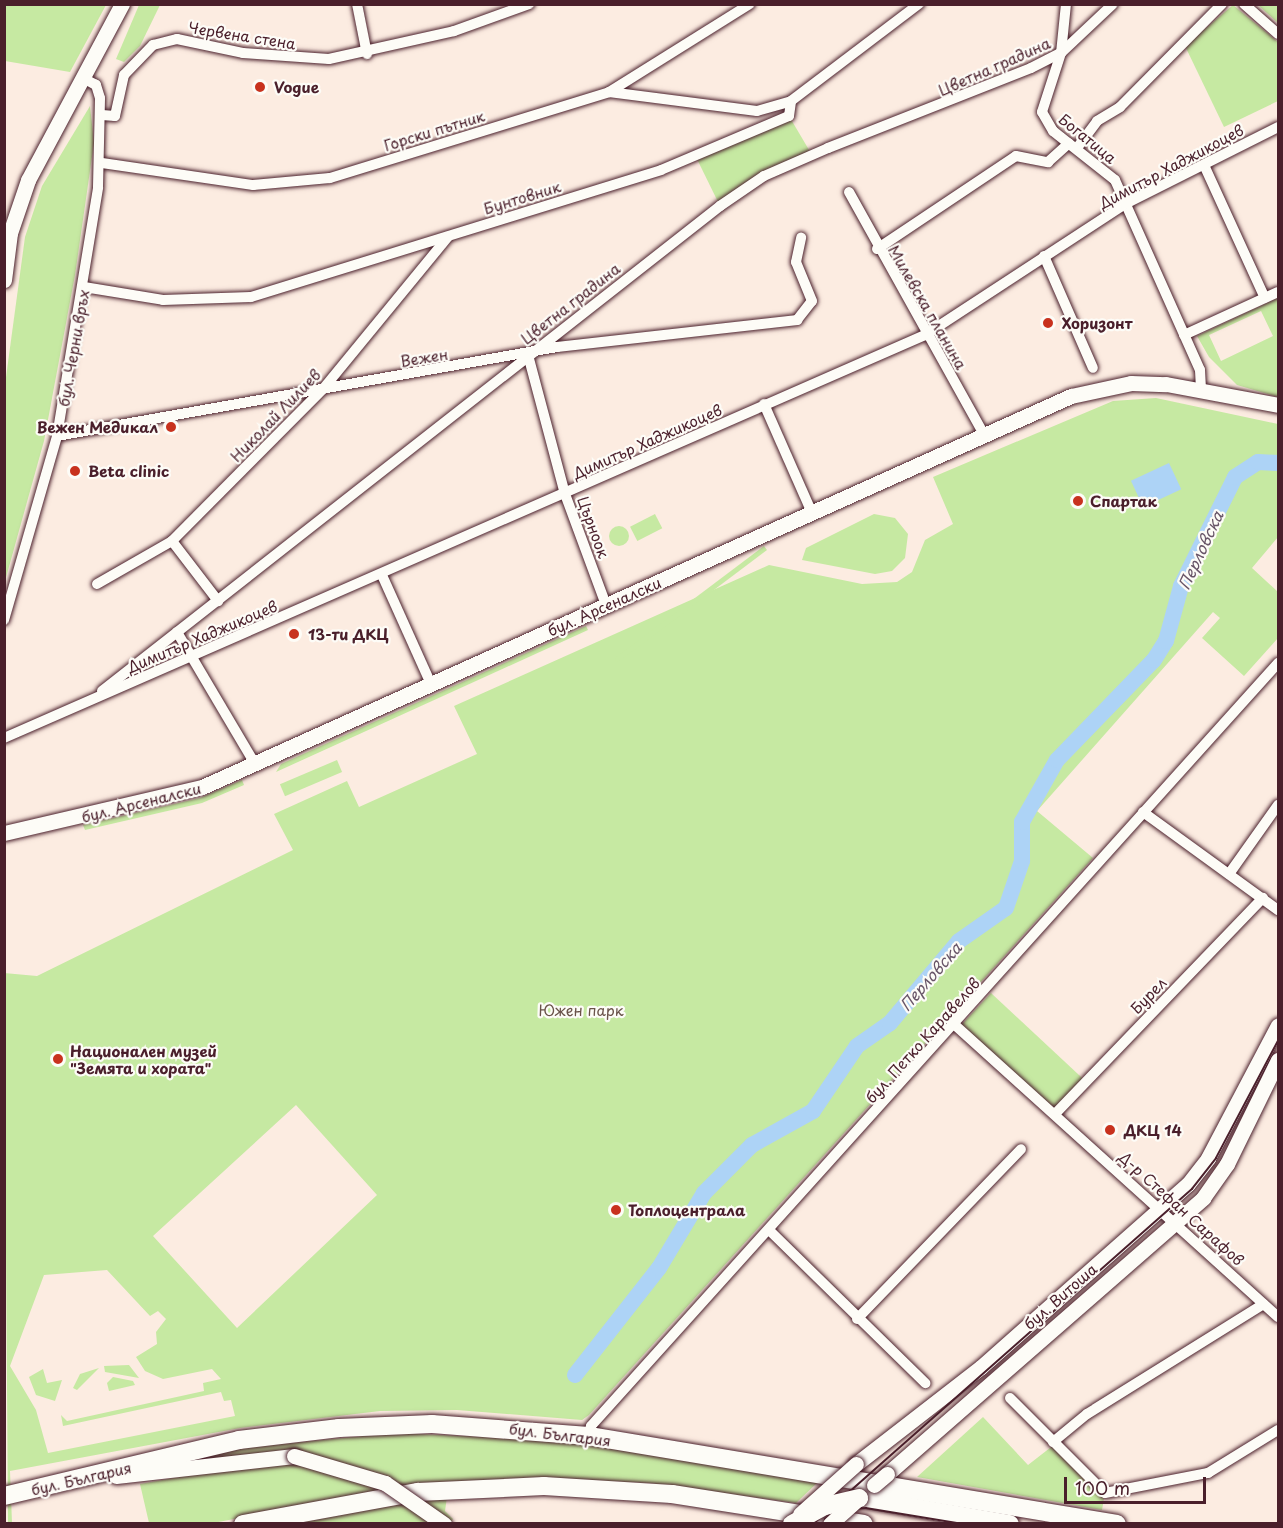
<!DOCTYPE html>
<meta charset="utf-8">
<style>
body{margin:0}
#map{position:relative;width:1283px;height:1528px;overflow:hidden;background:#fcece1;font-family:"Playpen Sans",sans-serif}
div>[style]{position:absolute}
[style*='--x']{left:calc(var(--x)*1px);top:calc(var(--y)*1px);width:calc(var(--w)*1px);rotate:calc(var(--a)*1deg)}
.green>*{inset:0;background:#c6e9a2;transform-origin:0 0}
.round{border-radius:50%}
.water>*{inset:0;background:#add3f6;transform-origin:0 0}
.river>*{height:16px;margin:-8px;padding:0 8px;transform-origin:8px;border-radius:8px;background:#add3f6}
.roads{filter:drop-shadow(0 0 2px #4a1f2b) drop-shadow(0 0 2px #4a1f2b)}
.street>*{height:10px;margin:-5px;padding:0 5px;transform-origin:5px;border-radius:5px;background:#fdfcf7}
.secondary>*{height:15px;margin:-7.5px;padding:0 7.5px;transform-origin:7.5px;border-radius:7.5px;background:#fdfcf7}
.primary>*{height:18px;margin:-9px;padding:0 9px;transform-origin:9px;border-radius:9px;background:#fdfcf7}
.tram>*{height:1.5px;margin:-0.75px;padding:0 0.75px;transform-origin:0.75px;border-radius:0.75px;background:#4a1f2b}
.bridges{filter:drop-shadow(0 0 2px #4a1f2b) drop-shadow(0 0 2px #4a1f2b)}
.secondary-bridge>*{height:15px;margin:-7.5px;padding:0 7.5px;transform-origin:7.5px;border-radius:7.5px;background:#fdfcf7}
.primary-bridge>*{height:18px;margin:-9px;padding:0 9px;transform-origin:9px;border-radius:9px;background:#fdfcf7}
.dots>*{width:16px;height:16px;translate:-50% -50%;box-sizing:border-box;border:3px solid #fdfcf7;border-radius:50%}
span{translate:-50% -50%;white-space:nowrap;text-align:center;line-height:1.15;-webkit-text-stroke:4.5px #fdfcf7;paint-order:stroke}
.street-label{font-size:15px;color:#4a1f2b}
.poi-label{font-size:15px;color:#4a1f2b;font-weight:700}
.left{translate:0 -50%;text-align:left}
.right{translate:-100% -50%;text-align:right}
.park-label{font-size:15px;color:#695249}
.water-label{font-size:16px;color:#685568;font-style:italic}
.frame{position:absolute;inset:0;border:6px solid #4a1f2b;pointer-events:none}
.scale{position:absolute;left:1064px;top:1477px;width:142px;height:27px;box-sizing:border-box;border:3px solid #4a1f2b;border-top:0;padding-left:8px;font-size:18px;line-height:21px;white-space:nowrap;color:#4a1f2b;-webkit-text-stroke:4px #fdfcf7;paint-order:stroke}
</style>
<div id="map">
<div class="green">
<i style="clip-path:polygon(4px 5px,5px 4px,106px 5px,70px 72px,5px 61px)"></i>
<i style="clip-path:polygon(139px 5px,160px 5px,140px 46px,124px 62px,116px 59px)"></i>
<i style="clip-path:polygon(1233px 5px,1278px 42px,1278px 101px,1224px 127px,1185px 46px)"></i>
<i style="clip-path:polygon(1258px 5px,1278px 5px,1278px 23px)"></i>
<i style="clip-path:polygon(90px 106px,94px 143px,75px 275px,44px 441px,5px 581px,4px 392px,25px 237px,42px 186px)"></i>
<i style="clip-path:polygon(789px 116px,812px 155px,720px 206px,695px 155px)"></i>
<i style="clip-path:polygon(evenodd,1278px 298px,1278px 397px,1237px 385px,1209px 357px,1197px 336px,1278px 298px,1261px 311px,1273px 336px,1221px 361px,1209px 335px,1261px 311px)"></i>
<i style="clip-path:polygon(evenodd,1156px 398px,1278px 424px,1278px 537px,1252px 568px,1278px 592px,1278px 638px,1244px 676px,1202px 638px,1220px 618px,1213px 612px,1037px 811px,1093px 858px,589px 1415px,582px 1420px,457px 1410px,380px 1411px,240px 1428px,10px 1471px,12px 1523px,8px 1523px,4px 973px,37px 976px,293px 850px,274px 814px,347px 781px,359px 807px,477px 754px,454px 706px,769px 565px,862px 584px,897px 582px,912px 572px,925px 540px,953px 524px,933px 477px,1113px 401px,1156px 398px,296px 1105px,377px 1195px,237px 1328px,153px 1236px,296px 1105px,1156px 398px,107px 1270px,150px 1316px,158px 1311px,166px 1319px,156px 1332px,157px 1344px,136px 1357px,145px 1371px,163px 1379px,212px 1369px,221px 1379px,203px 1383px,204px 1391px,67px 1421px,61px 1415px,63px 1426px,221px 1392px,224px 1401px,231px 1400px,235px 1416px,48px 1453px,36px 1410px,10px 1366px,44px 1275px,107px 1270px)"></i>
<i style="left:655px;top:514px;width:16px;height:28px;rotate:63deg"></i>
<i style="clip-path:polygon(874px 514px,895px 518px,908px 534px,905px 558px,892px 571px,875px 574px,802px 560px,806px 548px)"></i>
<i class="round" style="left:609px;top:526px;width:20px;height:20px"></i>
<i style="left:764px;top:546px;width:5px;height:187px;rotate:53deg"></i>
<i style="clip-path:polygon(586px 626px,588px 630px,276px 772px,281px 764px)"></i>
<i style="left:337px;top:760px;width:13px;height:62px;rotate:67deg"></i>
<i style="clip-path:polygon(242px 780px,244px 785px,202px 803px,85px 830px,83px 825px,200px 798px)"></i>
<i style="left:991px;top:993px;width:128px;height:43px;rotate:43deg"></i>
<i style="clip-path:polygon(129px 1365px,139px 1378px,105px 1372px,104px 1366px)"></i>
<i style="clip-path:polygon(99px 1368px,77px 1390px,73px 1388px,80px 1374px)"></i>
<i style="clip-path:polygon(43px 1369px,47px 1383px,62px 1380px,55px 1401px,36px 1395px,29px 1377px)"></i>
<i style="clip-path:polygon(113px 1377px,133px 1381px,135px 1385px,109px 1391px,107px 1383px)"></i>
<i style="clip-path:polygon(983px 1417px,1028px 1465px,1055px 1444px,1105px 1493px,1102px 1510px,917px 1477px)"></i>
<i style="clip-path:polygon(394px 1433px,557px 1440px,818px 1482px,796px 1503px,649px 1483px,556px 1479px,411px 1485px,208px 1524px,149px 1523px,140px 1484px,230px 1468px,293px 1464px,294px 1450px,176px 1462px,251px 1447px)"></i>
<i style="clip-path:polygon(447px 1497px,445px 1511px,453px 1519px,450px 1524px,279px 1524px)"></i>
</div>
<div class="water">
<i style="left:1169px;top:463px;width:29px;height:42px;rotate:65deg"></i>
</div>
<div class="river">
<i style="--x:575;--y:1375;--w:136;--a:-51.9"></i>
<i style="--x:659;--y:1268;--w:87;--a:-59"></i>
<i style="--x:704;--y:1193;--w:68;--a:-45"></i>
<i style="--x:752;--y:1145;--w:70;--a:-29.1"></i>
<i style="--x:813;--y:1111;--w:78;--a:-55.9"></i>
<i style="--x:857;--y:1046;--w:40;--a:-34.9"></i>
<i style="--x:890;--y:1023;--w:107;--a:-49.9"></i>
<i style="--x:959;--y:941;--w:57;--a:-35.1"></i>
<i style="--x:1006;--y:908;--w:50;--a:-71.2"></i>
<i style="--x:1022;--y:861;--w:39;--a:-90"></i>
<i style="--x:1022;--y:822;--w:71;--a:-60.6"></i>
<i style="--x:1057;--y:760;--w:139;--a:-45.9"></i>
<i style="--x:1154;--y:660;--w:22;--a:-58"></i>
<i style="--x:1166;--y:641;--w:57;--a:-74.7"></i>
<i style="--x:1181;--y:586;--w:122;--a:-63.6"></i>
<i style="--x:1235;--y:477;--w:27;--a:-33"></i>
<i style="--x:1258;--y:462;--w:20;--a:3"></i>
</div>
<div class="roads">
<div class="street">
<i style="--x:357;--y:4;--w:51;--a:78.7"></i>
<i style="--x:1066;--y:4;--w:49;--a:95.8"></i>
<i style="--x:1061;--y:53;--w:62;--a:107.9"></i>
<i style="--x:1042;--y:112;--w:22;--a:60"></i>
<i style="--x:1053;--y:131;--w:79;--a:38.3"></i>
<i style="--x:1115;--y:180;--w:208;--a:65.9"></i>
<i style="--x:1200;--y:370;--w:18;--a:87"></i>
<i style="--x:1244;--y:4;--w:45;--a:41.4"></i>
<i style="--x:609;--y:92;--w:149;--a:7.3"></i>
<i style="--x:757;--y:111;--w:35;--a:-16"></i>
<i style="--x:102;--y:115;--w:13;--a:4"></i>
<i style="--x:115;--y:116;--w:42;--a:-77.6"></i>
<i style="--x:124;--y:75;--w:42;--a:-46"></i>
<i style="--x:153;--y:45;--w:25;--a:-14"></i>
<i style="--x:177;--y:39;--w:67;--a:12"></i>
<i style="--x:243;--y:53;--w:86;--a:4"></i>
<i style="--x:329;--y:59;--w:128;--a:-12.6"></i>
<i style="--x:454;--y:31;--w:80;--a:-19.8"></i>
<i style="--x:1077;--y:148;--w:34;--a:-53"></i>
<i style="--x:1097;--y:121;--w:27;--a:-31"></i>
<i style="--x:1120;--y:107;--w:145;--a:-45.3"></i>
<i style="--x:102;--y:163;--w:153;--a:8.3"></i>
<i style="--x:253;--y:185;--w:77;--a:-5.2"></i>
<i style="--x:330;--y:178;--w:292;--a:-17.1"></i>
<i style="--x:609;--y:92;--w:166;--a:-32"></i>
<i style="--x:1204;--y:165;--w:146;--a:65.4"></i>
<i style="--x:849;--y:192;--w:278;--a:60.9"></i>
<i style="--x:877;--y:249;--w:167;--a:-33.8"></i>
<i style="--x:1016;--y:156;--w:33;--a:11"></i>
<i style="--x:1048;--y:162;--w:28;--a:-42"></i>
<i style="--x:1044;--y:256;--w:122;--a:66.4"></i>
<i style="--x:84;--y:287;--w:80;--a:9.3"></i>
<i style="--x:163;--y:300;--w:88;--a:-2"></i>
<i style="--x:251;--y:297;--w:429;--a:-17.2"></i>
<i style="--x:661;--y:170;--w:139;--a:-22.9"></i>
<i style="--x:789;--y:116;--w:15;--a:-82"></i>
<i style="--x:791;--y:101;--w:161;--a:-37.2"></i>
<i style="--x:1184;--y:335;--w:103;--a:-24.6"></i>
<i style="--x:528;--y:355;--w:144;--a:75.1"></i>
<i style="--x:565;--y:494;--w:118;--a:69.7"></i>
<i style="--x:764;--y:404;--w:119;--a:66.2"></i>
<i style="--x:57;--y:436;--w:508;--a:-10.09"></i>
<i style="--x:557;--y:347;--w:242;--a:-6.4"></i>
<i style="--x:797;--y:320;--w:24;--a:-52"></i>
<i style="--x:812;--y:301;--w:42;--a:-112.3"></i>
<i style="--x:796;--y:262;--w:25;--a:-78"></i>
<i style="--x:172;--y:541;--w:76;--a:52.5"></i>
<i style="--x:382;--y:575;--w:120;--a:65.8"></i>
<i style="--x:97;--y:584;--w:86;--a:-29.8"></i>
<i style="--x:172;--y:541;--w:214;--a:-45.2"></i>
<i style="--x:323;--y:389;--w:197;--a:-50.6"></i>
<i style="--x:4;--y:620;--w:191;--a:-73.9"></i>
<i style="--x:57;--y:436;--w:252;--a:-80.6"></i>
<i style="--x:98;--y:187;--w:89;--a:-88.7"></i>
<i style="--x:100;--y:98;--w:14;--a:-107"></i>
<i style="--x:96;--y:85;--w:15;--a:-152"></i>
<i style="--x:177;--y:632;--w:153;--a:59.4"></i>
<i style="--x:102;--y:691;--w:786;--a:-38.12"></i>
<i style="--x:720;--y:206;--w:53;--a:-34.3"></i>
<i style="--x:764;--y:176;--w:70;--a:-23.6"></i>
<i style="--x:828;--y:148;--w:218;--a:-21.5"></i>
<i style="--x:1031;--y:68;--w:34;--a:-27"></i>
<i style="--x:1061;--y:53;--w:71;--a:-43.3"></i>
<i style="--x:4;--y:738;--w:1005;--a:-23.63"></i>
<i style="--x:925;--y:335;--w:239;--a:-33.2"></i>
<i style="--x:1125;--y:204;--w:171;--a:-26.7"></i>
<i style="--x:1143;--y:812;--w:167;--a:36"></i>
<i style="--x:1229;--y:874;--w:85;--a:-54.6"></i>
<i style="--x:956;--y:1026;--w:434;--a:42.1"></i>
<i style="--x:1055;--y:1114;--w:300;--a:-46.1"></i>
<i style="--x:769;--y:1230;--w:219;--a:44.4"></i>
<i style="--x:857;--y:1319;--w:236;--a:-46"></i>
<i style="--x:1010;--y:1398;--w:134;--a:45"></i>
<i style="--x:1105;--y:1493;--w:105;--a:-11"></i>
<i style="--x:1208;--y:1473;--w:82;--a:-31.6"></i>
<i style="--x:589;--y:1436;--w:10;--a:-79"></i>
<i style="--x:591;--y:1426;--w:1027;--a:-48"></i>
<i style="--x:1053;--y:1442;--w:44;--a:-39.5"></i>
<i style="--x:1087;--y:1414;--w:208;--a:-31.9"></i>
</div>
<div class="secondary">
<i style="--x:4;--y:280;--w:47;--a:-82.7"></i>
<i style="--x:10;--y:233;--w:56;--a:-71.2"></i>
<i style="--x:28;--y:180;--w:200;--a:-61.9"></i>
<i style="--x:4;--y:833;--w:203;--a:-13.1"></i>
<i style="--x:202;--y:787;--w:953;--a:-24.23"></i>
<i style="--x:1071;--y:396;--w:61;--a:-12.2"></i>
<i style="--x:1131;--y:383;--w:35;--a:2"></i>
<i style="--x:1166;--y:384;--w:114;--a:10.6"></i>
<i style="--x:856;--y:1464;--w:158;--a:-37.8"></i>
<i style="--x:981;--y:1367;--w:276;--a:-41.5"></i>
<i style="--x:1188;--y:1184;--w:33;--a:-52"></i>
<i style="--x:1208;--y:1158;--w:150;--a:-62.2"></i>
<i style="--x:887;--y:1474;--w:420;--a:-41.1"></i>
<i style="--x:1203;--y:1198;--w:42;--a:-54.8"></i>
<i style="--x:1227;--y:1164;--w:116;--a:-63.9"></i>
<i style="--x:116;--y:1476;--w:179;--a:-6.4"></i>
</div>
<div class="primary">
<i style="--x:4;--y:1496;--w:242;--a:-13.4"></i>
<i style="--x:239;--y:1440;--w:101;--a:-6.8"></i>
<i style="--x:339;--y:1428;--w:93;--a:-2.5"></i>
<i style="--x:432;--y:1424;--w:157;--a:4.4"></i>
<i style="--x:589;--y:1436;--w:535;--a:9.46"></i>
<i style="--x:859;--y:1498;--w:153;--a:9.8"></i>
<i style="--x:243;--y:1524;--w:178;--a:-10.4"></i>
<i style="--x:418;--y:1492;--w:126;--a:-2.7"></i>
<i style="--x:544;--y:1486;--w:128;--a:3.6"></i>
<i style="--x:672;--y:1494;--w:194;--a:8.9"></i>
</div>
</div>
<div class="tram">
<i style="--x:825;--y:1519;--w:24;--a:-24"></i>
<i style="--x:847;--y:1509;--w:19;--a:-3"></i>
<i style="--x:866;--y:1508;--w:98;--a:9.4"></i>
<i style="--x:813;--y:1524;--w:506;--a:-41.47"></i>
<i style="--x:1192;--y:1189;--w:39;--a:-52"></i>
<i style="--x:1216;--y:1158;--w:132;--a:-62.1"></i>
</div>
<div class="bridges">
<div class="secondary-bridge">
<i style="--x:294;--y:1456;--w:95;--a:16.5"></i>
<i style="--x:385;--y:1483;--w:72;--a:34.8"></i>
<i style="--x:874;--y:1485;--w:17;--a:-40"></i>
<i style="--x:800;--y:1514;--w:75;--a:-41.8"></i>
<i style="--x:830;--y:1524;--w:39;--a:-42"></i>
</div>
<div class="primary-bridge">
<i style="--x:792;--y:1524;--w:38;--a:-29"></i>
<i style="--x:825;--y:1506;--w:35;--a:-13"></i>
</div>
</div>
<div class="dots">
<i style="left:260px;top:87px;background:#c8321e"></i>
<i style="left:1048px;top:323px;background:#c8321e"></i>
<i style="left:171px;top:427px;background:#c8321e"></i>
<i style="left:75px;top:471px;background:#c8321e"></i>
<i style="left:1078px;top:501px;background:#c8321e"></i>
<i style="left:294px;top:634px;background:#c8321e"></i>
<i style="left:58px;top:1059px;background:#c8321e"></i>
<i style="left:1110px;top:1130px;background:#c8321e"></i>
<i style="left:616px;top:1210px;background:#c8321e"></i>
</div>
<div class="street-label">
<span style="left:242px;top:35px;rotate:9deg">Червена стена</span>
<span style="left:994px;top:66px;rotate:-24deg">Цветна градина</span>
<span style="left:434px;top:130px;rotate:-17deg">Горски пътник</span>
<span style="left:1088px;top:138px;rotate:39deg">Богатица</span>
<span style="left:1171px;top:166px;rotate:-28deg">Димитър Хаджикоцев</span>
<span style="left:522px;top:197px;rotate:-17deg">Бунтовник</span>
<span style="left:570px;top:303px;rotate:-38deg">Цветна градина</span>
<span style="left:928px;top:307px;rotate:60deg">Милевска планина</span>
<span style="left:73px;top:348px;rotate:-80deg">бул. Черни връх</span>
<span style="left:424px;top:357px;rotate:-9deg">Вежен</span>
<span style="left:275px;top:415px;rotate:-46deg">Николай Лилиев</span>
<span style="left:647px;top:441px;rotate:-24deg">Димитър Хаджикоцев</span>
<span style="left:594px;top:527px;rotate:70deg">Църноок</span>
<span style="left:604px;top:606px;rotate:-24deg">бул. Арсеналски</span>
<span style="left:202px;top:636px;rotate:-23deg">Димитър Хаджикоцев</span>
<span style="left:141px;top:802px;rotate:-14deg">бул. Арсеналски</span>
<span style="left:1148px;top:995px;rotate:-46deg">Бурел</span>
<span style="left:922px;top:1040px;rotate:-48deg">бул. Петко Каравелов</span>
<span style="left:1182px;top:1208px;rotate:42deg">Д-р Стефан Сарафов</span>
<span style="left:1060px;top:1296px;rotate:-41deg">бул. Витоша</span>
<span style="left:560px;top:1434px;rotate:7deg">бул. България</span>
<span style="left:81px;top:1478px;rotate:-13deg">бул. България</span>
</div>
<div class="poi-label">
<span class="left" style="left:274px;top:87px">Vogue</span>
<span class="left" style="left:1062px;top:323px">Хоризонт</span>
<span class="right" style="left:158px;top:427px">Вежен Медикал</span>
<span class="left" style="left:88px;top:471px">Beta clinic</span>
<span class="left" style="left:1090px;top:501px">Спартак</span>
<span class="left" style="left:308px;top:634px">13-ти ДКЦ</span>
<span class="left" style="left:70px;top:1059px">Национален музей<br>"Земята и хората"</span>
<span class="left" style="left:1124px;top:1130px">ДКЦ 14</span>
<span class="left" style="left:628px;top:1210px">Топлоцентрала</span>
</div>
<div class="park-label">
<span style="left:581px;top:1010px">Южен парк</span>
</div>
<div class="water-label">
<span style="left:1200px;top:550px;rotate:-65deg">Перловска</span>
<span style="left:930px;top:976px;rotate:-49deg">Перловска</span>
</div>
<div class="frame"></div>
<div class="scale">100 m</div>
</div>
